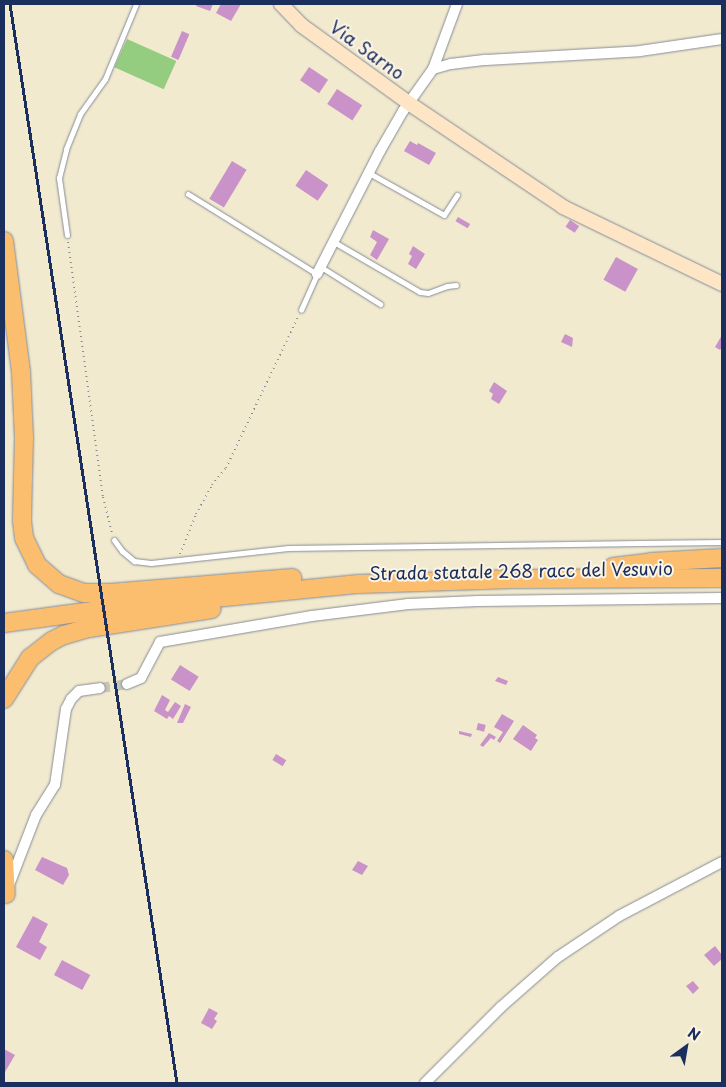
<!DOCTYPE html>
<style>
body{margin:0}
#map{position:relative;width:726px;height:1087px;overflow:hidden;background:#f1eacf;font-family:"Playpen Sans",sans-serif}
div>[style]{position:absolute}
[style*='--x']{left:calc(var(--x)*1px);top:calc(var(--y)*1px);width:calc(var(--w)*1px);rotate:calc(var(--a)*1deg)}
.green>*{inset:0;background:#95cd80;transform-origin:0 0}
.building>*{inset:0;background:#c993c9;transform-origin:0 0}
.street-tunnel>*{height:10px;margin-top:-5px;transform-origin:0;background:repeating-linear-gradient(90deg,#c6c5b8 0 10px,transparent 0 15px)}
.path>*{height:2px;margin-top:-1px;transform-origin:0;background:repeating-linear-gradient(90deg,#868c96 0 1px,transparent 0 5px)}
.roads{filter:drop-shadow(0 0 1px #868c96) drop-shadow(0 0 1px #868c96)}
.lane>*{height:5px;margin:-2.5px;padding:0 2.5px;transform-origin:2.5px;border-radius:2.5px;background:#fff}
.street>*{height:10px;margin:-5px;padding:0 5px;transform-origin:5px;border-radius:5px;background:#fff}
.secondary>*{height:14px;margin:-7px;padding:0 7px;transform-origin:7px;border-radius:7px;background:#fde5c5}
.highway>*{height:18px;margin:-9px;padding:0 9px;transform-origin:9px;border-radius:9px;background:#fbbd6e}
.rail>*{height:2.5px;margin:-1.25px;padding:0 1.25px;transform-origin:1.25px;border-radius:1.25px;background:#1b2f5e}
span{translate:-50% -50%;white-space:nowrap;text-align:center;line-height:1.15;-webkit-text-stroke:4px #fcf5e5;paint-order:stroke}
.street-label{font-size:18px;color:#1b2f5e}
.frame{position:absolute;inset:0;border:5px solid #1b2f5e;pointer-events:none}
.north{position:absolute;left:661px;top:1022px;width:50px;height:50px;-webkit-text-stroke:4px #fcf5e5;paint-order:stroke;rotate:32deg;font-size:14px;font-weight:700;line-height:20px;text-align:center;color:#1b2f5e}
.north::after{content:'';display:block;margin:auto;width:18px;height:22px;background:#1b2f5e;clip-path:polygon(50% 0,100% 100%,50% 72%,0 100%)}
</style>
<div id="map">
<div class="green">
<i style="left:127px;top:39px;width:54px;height:31px;rotate:24deg"></i>
</div>
<div class="building">
<i style="clip-path:polygon(197px 4px,213px 4px,210px 11px,196px 6px)"></i>
<i style="clip-path:polygon(221px 4px,241px 4px,231px 21px,216px 13px)"></i>
<i style="left:182px;top:31px;width:8px;height:28px;rotate:23deg"></i>
<i style="left:309px;top:67px;width:23px;height:16px;rotate:34deg"></i>
<i style="left:337px;top:89px;width:30px;height:18px;rotate:33deg"></i>
<i style="clip-path:polygon(410px 141px,417px 145px,418px 143px,436px 153px,429px 165px,404px 151px)"></i>
<i style="left:232px;top:161px;width:17px;height:44px;rotate:31deg"></i>
<i style="left:306px;top:170px;width:27px;height:19px;rotate:34deg"></i>
<i style="left:458px;top:217px;width:14px;height:5px;rotate:30deg"></i>
<i style="left:570px;top:220px;width:11px;height:8px;rotate:34deg"></i>
<i style="clip-path:polygon(373px 230px,389px 239px,377px 260px,370px 255px,377px 242px,370px 237px)"></i>
<i style="clip-path:polygon(413px 246px,425px 254px,416px 269px,408px 264px,412px 256px,409px 254px)"></i>
<i style="left:616px;top:257px;width:25px;height:26px;rotate:29deg"></i>
<i style="clip-path:polygon(565px 334px,573px 338px,572px 347px,561px 342px)"></i>
<i style="clip-path:polygon(722px 335px,722px 347px,720px 350px,715px 347px)"></i>
<i style="clip-path:polygon(494px 382px,507px 391px,499px 404px,491px 399px,493px 394px,489px 391px)"></i>
<i style="left:180px;top:665px;width:22px;height:17px;rotate:32deg"></i>
<i style="clip-path:polygon(498px 677px,508px 681px,506px 685px,495px 681px)"></i>
<i style="clip-path:polygon(162px 695px,170px 700px,165px 710px,168px 712px,175px 702px,181px 706px,173px 719px,169px 716px,167px 719px,154px 711px)"></i>
<i style="clip-path:polygon(185px 704px,191px 707px,183px 723px,177px 723px)"></i>
<i style="clip-path:polygon(502px 714px,514px 721px,500px 743px,497px 741px,503px 732px,494px 727px)"></i>
<i style="left:478px;top:723px;width:8px;height:7px;rotate:14deg"></i>
<i style="clip-path:polygon(523px 725px,537px 735px,535px 738px,538px 740px,531px 751px,513px 739px)"></i>
<i style="clip-path:polygon(459px 731px,472px 734px,471px 737px,459px 734px)"></i>
<i style="clip-path:polygon(489px 733px,496px 737px,494px 740px,491px 738px,483px 747px,480px 745px)"></i>
<i style="left:276px;top:754px;width:12px;height:7px;rotate:31deg"></i>
<i style="clip-path:polygon(42px 857px,67px 868px,69px 875px,63px 885px,35px 870px)"></i>
<i style="clip-path:polygon(358px 861px,368px 866px,362px 875px,352px 870px)"></i>
<i style="clip-path:polygon(33px 916px,48px 924px,39px 942px,47px 947px,40px 960px,16px 947px)"></i>
<i style="clip-path:polygon(715px 946px,722px 955px,722px 959px,714px 966px,704px 955px)"></i>
<i style="left:62px;top:960px;width:32px;height:17px;rotate:28deg"></i>
<i style="clip-path:polygon(693px 981px,699px 988px,693px 994px,686px 986px)"></i>
<i style="clip-path:polygon(209px 1008px,218px 1013px,214px 1019px,217px 1021px,212px 1029px,201px 1023px)"></i>
<i style="clip-path:polygon(4px 1049px,15px 1055px,5px 1072px,4px 1072px)"></i>
</div>
<div class="street-tunnel">
<i style="--x:100;--y:688;--w:27;--a:-8"></i>
</div>
<div class="path">
<i style="--x:68;--y:242;--w:257;--a:82.2"></i>
<i style="--x:103;--y:497;--w:38;--a:76"></i>
<i style="--x:180;--y:554;--w:43;--a:-68.2"></i>
<i style="--x:196;--y:514;--w:33;--a:-61"></i>
<i style="--x:212;--y:485;--w:22;--a:-51"></i>
<i style="--x:226;--y:468;--w:170;--a:-64.5"></i>
</div>
<div class="roads">
<div class="lane">
<i style="--x:369;--y:173;--w:86;--a:29.2"></i>
<i style="--x:444;--y:215;--w:24;--a:-57"></i>
<i style="--x:188;--y:194;--w:152;--a:31.8"></i>
<i style="--x:317;--y:274;--w:39;--a:114"></i>
<i style="--x:67;--y:235;--w:58;--a:-98"></i>
<i style="--x:59;--y:178;--w:30;--a:-76"></i>
<i style="--x:66;--y:149;--w:38;--a:-68"></i>
<i style="--x:80;--y:114;--w:43;--a:-54.5"></i>
<i style="--x:105;--y:79;--w:81;--a:-67.5"></i>
<i style="--x:334;--y:242;--w:99;--a:30.2"></i>
<i style="--x:420;--y:292;--w:8;--a:7"></i>
<i style="--x:428;--y:293;--w:20;--a:-20"></i>
<i style="--x:447;--y:286;--w:9;--a:-6"></i>
<i style="--x:321;--y:267;--w:70;--a:32.1"></i>
<i style="--x:114;--y:540;--w:14;--a:54"></i>
<i style="--x:122;--y:551;--w:16;--a:40"></i>
<i style="--x:134;--y:561;--w:17;--a:7"></i>
<i style="--x:151;--y:563;--w:138;--a:-6.2"></i>
<i style="--x:288;--y:548;--w:434;--a:-0.8"></i>
</div>
<div class="street">
<i style="--x:433;--y:69;--w:19;--a:-16"></i>
<i style="--x:451;--y:64;--w:35;--a:-7"></i>
<i style="--x:486;--y:60;--w:154;--a:-3.3"></i>
<i style="--x:640;--y:51;--w:83;--a:-8.3"></i>
<i style="--x:317;--y:274;--w:138;--a:-62.9"></i>
<i style="--x:380;--y:151;--w:46;--a:-60.1"></i>
<i style="--x:403;--y:111;--w:52;--a:-54.5"></i>
<i style="--x:433;--y:69;--w:69;--a:-69.7"></i>
<i style="--x:127;--y:684;--w:15;--a:-23"></i>
<i style="--x:141;--y:678;--w:41;--a:-62.2"></i>
<i style="--x:160;--y:642;--w:154;--a:-9.7"></i>
<i style="--x:312;--y:616;--w:97;--a:-7.1"></i>
<i style="--x:408;--y:604;--w:70;--a:-2.5"></i>
<i style="--x:478;--y:601;--w:244;--a:-0.7"></i>
<i style="--x:9;--y:885;--w:75;--a:-68.9"></i>
<i style="--x:36;--y:815;--w:36;--a:-58"></i>
<i style="--x:55;--y:785;--w:77;--a:-81.8"></i>
<i style="--x:66;--y:709;--w:11;--a:-63"></i>
<i style="--x:71;--y:699;--w:11;--a:-45"></i>
<i style="--x:79;--y:691;--w:21;--a:-8"></i>
<i style="--x:425;--y:1083;--w:107;--a:-45"></i>
<i style="--x:501;--y:1007;--w:76;--a:-41.3"></i>
<i style="--x:558;--y:957;--w:73;--a:-33.9"></i>
<i style="--x:619;--y:916;--w:116;--a:-27.7"></i>
</div>
<div class="secondary">
<i style="--x:281;--y:4;--w:29;--a:46"></i>
<i style="--x:301;--y:25;--w:135;--a:35.9"></i>
<i style="--x:410;--y:104;--w:184;--a:33.9"></i>
<i style="--x:563;--y:207;--w:177;--a:25.8"></i>
</div>
<div class="highway">
<i style="--x:4;--y:241;--w:132;--a:82.6"></i>
<i style="--x:21;--y:372;--w:65;--a:87.4"></i>
<i style="--x:24;--y:437;--w:84;--a:91.4"></i>
<i style="--x:22;--y:521;--w:17;--a:83"></i>
<i style="--x:24;--y:538;--w:30;--a:64"></i>
<i style="--x:37;--y:565;--w:29;--a:41"></i>
<i style="--x:59;--y:584;--w:27;--a:20"></i>
<i style="--x:84;--y:593;--w:26;--a:0"></i>
<i style="--x:110;--y:593;--w:183;--a:-4.7"></i>
<i style="--x:613;--y:567;--w:38;--a:-7"></i>
<i style="--x:651;--y:562;--w:71;--a:-3.2"></i>
<i style="--x:4;--y:623;--w:110;--a:-7.8"></i>
<i style="--x:113;--y:608;--w:247;--a:-5.6"></i>
<i style="--x:359;--y:584;--w:153;--a:-1.9"></i>
<i style="--x:512;--y:579;--w:210;--a:-0.3"></i>
<i style="--x:4;--y:699;--w:49;--a:-57.6"></i>
<i style="--x:30;--y:658;--w:28;--a:-38"></i>
<i style="--x:52;--y:641;--w:13;--a:-27"></i>
<i style="--x:64;--y:635;--w:26;--a:-16"></i>
<i style="--x:89;--y:628;--w:124;--a:-8.8"></i>
<i style="--x:4;--y:860;--w:34;--a:87"></i>
</div>
</div>
<div class="rail">
<i style="--x:10;--y:4;--w:1092;--a:81.2"></i>
</div>
<div class="street-label">
<span style="left:367px;top:50px;rotate:36deg">Via Sarno</span>
<span style="left:521px;top:571px;rotate:-1deg">Strada statale 268 racc del Vesuvio</span>
</div>
<div class="frame"></div>
<div class="north">N</div>
</div>
